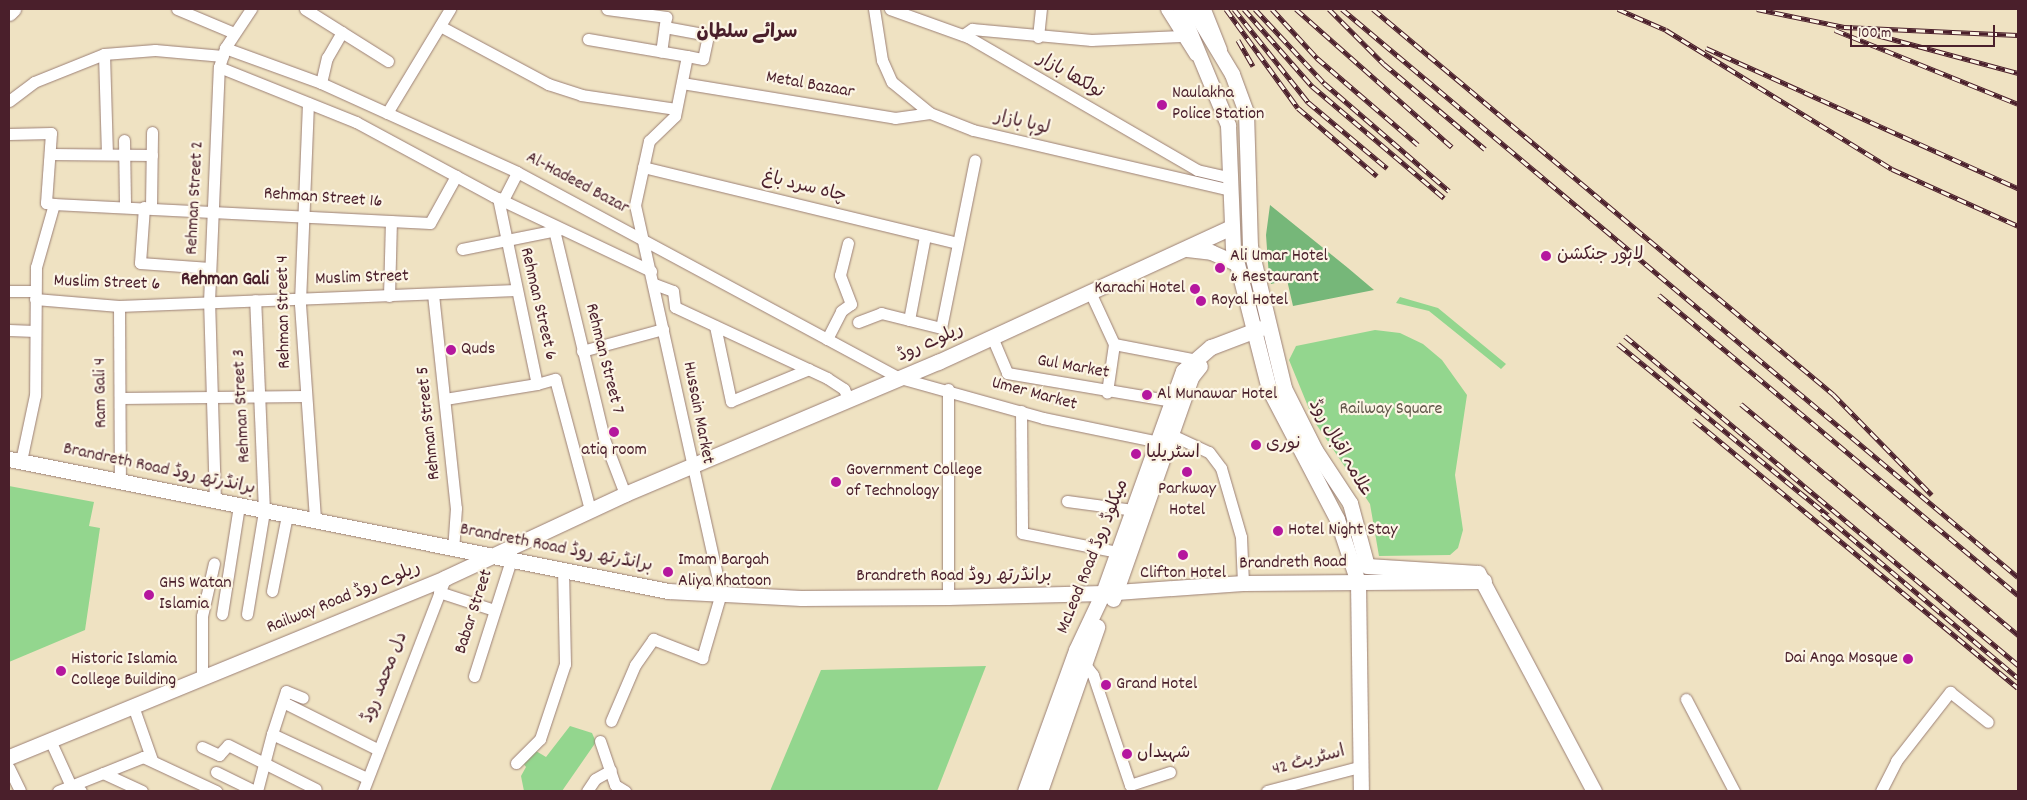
<!DOCTYPE html>
<meta charset="utf-8">
<style>
body{margin:0}
#map{position:relative;width:2027px;height:800px;overflow:hidden;background:#efe2c2;font-family:Dekko,"Playpen Sans Arabic",sans-serif}
div>[style]{position:absolute}
[style*='--x']{left:calc(var(--x)*1px);top:calc(var(--y)*1px);width:calc(var(--w)*1px);rotate:calc(var(--a)*1deg)}
.green>*{inset:0;background:#93d68e}
.forest>*{inset:0;background:#76b779}
.roads{filter:drop-shadow(0 0 1px #9c8076) drop-shadow(0 0 1px #9c8076)}
.minor>*{height:11px;margin:-5.5px;padding:0 5.5px;transform-origin:5.5px;border-radius:5.5px;background:#fff}
.major>*{height:15px;margin:-7.5px;padding:0 7.5px;transform-origin:7.5px;border-radius:7.5px;background:#fff}
.rail>*{height:5px;margin-top:-2.5px;transform-origin:0;background:repeating-linear-gradient(90deg,#fcf5e5 0 9px,#4a1f2b 0 18px);box-sizing:border-box;border-block:1px solid #4a1f2b}
.dots>*{width:14px;height:14px;translate:-50% -50%;box-sizing:border-box;border:2px solid #fcf5e5;border-radius:50%}
span{translate:-50% -50%;white-space:nowrap;text-align:center;line-height:1.15;-webkit-text-stroke:4.5px #fcf5e5;paint-order:stroke}
.street-label{font-size:18px;color:#4a1f2b}
.poi-label{font-size:18px;color:#4a1f2b}
.left{translate:0 -50%;text-align:left}
.right{translate:-100% -50%;text-align:right}
.park-label{font-size:18px;color:#605649}
.neighbourhood-label{font-size:19px;color:#4a1f2b;font-weight:700}
.frame{position:absolute;inset:0;border:10px solid #4a1f2b;pointer-events:none}
.scale{position:absolute;left:1850px;top:25px;width:145px;height:22px;box-sizing:border-box;border:2px solid #4a1f2b;border-top:0;padding-left:6px;font-size:15px;line-height:18px;white-space:nowrap;color:#4a1f2b;-webkit-text-stroke:4px #fcf5e5;paint-order:stroke}
</style>
<div id="map">
<div class="green">
<i style="clip-path:polygon(1400px 297px,1438px 308px,1506px 364px,1501px 369px,1429px 311px,1396px 303px)"></i>
<i style="clip-path:polygon(1375px 330px,1400px 333px,1423px 344px,1442px 360px,1467px 395px,1455px 475px,1463px 530px,1458px 548px,1450px 555px,1379px 556px,1370px 504px,1314px 421px,1289px 360px,1296px 346px)"></i>
<i style="clip-path:polygon(9px 486px,94px 502px,89px 526px,100px 528px,85px 630px,9px 662px)"></i>
<i style="clip-path:polygon(986px 666px,937px 791px,770px 791px,821px 670px)"></i>
<i style="clip-path:polygon(570px 726px,592px 733px,596px 742px,562px 791px,524px 791px,521px 776px,526px 767px,520px 759px,531px 748px,546px 757px)"></i>
</div>
<div class="forest">
<i style="clip-path:polygon(1270px 205px,1348px 268px,1374px 290px,1293px 306px,1287px 280px,1271px 284px,1269px 277px,1266px 235px)"></i>
</div>
<div class="roads">
<div class="minor">
<i style="--x:177;--y:9;--w:62;--a:22.8"></i>
<i style="--x:305;--y:9;--w:98;--a:32.1"></i>
<i style="--x:607;--y:9;--w:60;--a:7.7"></i>
<i style="--x:666;--y:17;--w:35;--a:98"></i>
<i style="--x:874;--y:9;--w:52;--a:81.1"></i>
<i style="--x:882;--y:60;--w:24;--a:66"></i>
<i style="--x:892;--y:82;--w:49;--a:39.2"></i>
<i style="--x:930;--y:113;--w:46;--a:21.6"></i>
<i style="--x:973;--y:130;--w:264;--a:13.1"></i>
<i style="--x:890;--y:9;--w:83;--a:19.7"></i>
<i style="--x:968;--y:37;--w:265;--a:30.1"></i>
<i style="--x:1197;--y:170;--w:35;--a:13"></i>
<i style="--x:1166;--y:9;--w:54;--a:57.8"></i>
<i style="--x:1205;--y:9;--w:43;--a:68.2"></i>
<i style="--x:440;--y:26;--w:123;--a:28.2"></i>
<i style="--x:548;--y:84;--w:35;--a:18"></i>
<i style="--x:581;--y:95;--w:96;--a:8.4"></i>
<i style="--x:963;--y:35;--w:11;--a:-34"></i>
<i style="--x:972;--y:29;--w:120;--a:5.3"></i>
<i style="--x:1091;--y:40;--w:90;--a:-2.5"></i>
<i style="--x:1038;--y:37;--w:28;--a:-84"></i>
<i style="--x:588;--y:39;--w:100;--a:9.7"></i>
<i style="--x:225;--y:48;--w:102;--a:20"></i>
<i style="--x:321;--y:83;--w:215;--a:24.4"></i>
<i style="--x:517;--y:172;--w:435;--a:28.3"></i>
<i style="--x:900;--y:378;--w:148;--a:15.6"></i>
<i style="--x:1043;--y:418;--w:118;--a:11.7"></i>
<i style="--x:104;--y:54;--w:100;--a:88.3"></i>
<i style="--x:219;--y:67;--w:148;--a:21.9"></i>
<i style="--x:356;--y:122;--w:156;--a:28.4"></i>
<i style="--x:493;--y:196;--w:175;--a:25.4"></i>
<i style="--x:321;--y:83;--w:26;--a:-77"></i>
<i style="--x:327;--y:58;--w:30;--a:-60"></i>
<i style="--x:682;--y:83;--w:216;--a:9.3"></i>
<i style="--x:895;--y:118;--w:35;--a:-8"></i>
<i style="--x:9;--y:101;--w:31;--a:-37"></i>
<i style="--x:34;--y:82;--w:75;--a:-21.8"></i>
<i style="--x:104;--y:54;--w:51;--a:-4.5"></i>
<i style="--x:155;--y:50;--w:68;--a:5"></i>
<i style="--x:308;--y:103;--w:201;--a:92.3"></i>
<i style="--x:300;--y:304;--w:217;--a:86"></i>
<i style="--x:387;--y:113;--w:122;--a:-58.8"></i>
<i style="--x:9;--y:134;--w:42;--a:-1.4"></i>
<i style="--x:51;--y:133;--w:70;--a:94.1"></i>
<i style="--x:46;--y:203;--w:8;--a:7"></i>
<i style="--x:54;--y:204;--w:66;--a:105.9"></i>
<i style="--x:36;--y:267;--w:128;--a:90.4"></i>
<i style="--x:35;--y:395;--w:67;--a:102"></i>
<i style="--x:124;--y:140;--w:66;--a:89.1"></i>
<i style="--x:50;--y:154;--w:102;--a:0.6"></i>
<i style="--x:643;--y:167;--w:322;--a:13.6"></i>
<i style="--x:498;--y:198;--w:190;--a:78.2"></i>
<i style="--x:537;--y:384;--w:19;--a:-16"></i>
<i style="--x:555;--y:379;--w:136;--a:75"></i>
<i style="--x:503;--y:200;--w:31;--a:-63"></i>
<i style="--x:54;--y:204;--w:376;--a:2.9"></i>
<i style="--x:430;--y:223;--w:54;--a:-61"></i>
<i style="--x:144;--y:207;--w:56;--a:94.1"></i>
<i style="--x:140;--y:263;--w:70;--a:4.1"></i>
<i style="--x:151;--y:207;--w:75;--a:-89.2"></i>
<i style="--x:554;--y:230;--w:215;--a:76.5"></i>
<i style="--x:604;--y:439;--w:59;--a:69.1"></i>
<i style="--x:462;--y:249;--w:101;--a:-11.4"></i>
<i style="--x:654;--y:284;--w:20;--a:20"></i>
<i style="--x:673;--y:291;--w:16;--a:83"></i>
<i style="--x:675;--y:307;--w:168;--a:25"></i>
<i style="--x:827;--y:378;--w:20;--a:33"></i>
<i style="--x:844;--y:389;--w:11;--a:68"></i>
<i style="--x:9;--y:291;--w:26;--a:0"></i>
<i style="--x:1090;--y:292;--w:57;--a:65.2"></i>
<i style="--x:1114;--y:344;--w:49;--a:98.3"></i>
<i style="--x:433;--y:294;--w:215;--a:83.9"></i>
<i style="--x:456;--y:508;--w:39;--a:94"></i>
<i style="--x:389;--y:296;--w:75;--a:-88.5"></i>
<i style="--x:35;--y:299;--w:84;--a:4.8"></i>
<i style="--x:119;--y:306;--w:397;--a:-2.3"></i>
<i style="--x:119;--y:306;--w:174;--a:89.7"></i>
<i style="--x:909;--y:320;--w:86;--a:-79.2"></i>
<i style="--x:858;--y:322;--w:25;--a:-21"></i>
<i style="--x:881;--y:313;--w:62;--a:14"></i>
<i style="--x:941;--y:328;--w:171;--a:-78.6"></i>
<i style="--x:715;--y:326;--w:77;--a:78"></i>
<i style="--x:731;--y:401;--w:84;--a:-22.3"></i>
<i style="--x:9;--y:330;--w:26;--a:2"></i>
<i style="--x:992;--y:337;--w:39;--a:67"></i>
<i style="--x:1007;--y:373;--w:168;--a:9.6"></i>
<i style="--x:827;--y:339;--w:31;--a:-63"></i>
<i style="--x:841;--y:311;--w:12;--a:-35"></i>
<i style="--x:851;--y:304;--w:31;--a:-111"></i>
<i style="--x:840;--y:275;--w:33;--a:-76"></i>
<i style="--x:1114;--y:344;--w:79;--a:10.9"></i>
<i style="--x:582;--y:351;--w:84;--a:-15.2"></i>
<i style="--x:121;--y:398;--w:184;--a:-0.6"></i>
<i style="--x:445;--y:399;--w:93;--a:-9.3"></i>
<i style="--x:1021;--y:411;--w:122;--a:89.5"></i>
<i style="--x:1022;--y:533;--w:98;--a:11.2"></i>
<i style="--x:1174;--y:436;--w:38;--a:25"></i>
<i style="--x:1209;--y:452;--w:20;--a:53"></i>
<i style="--x:1221;--y:468;--w:72;--a:73.8"></i>
<i style="--x:1241;--y:537;--w:46;--a:87.5"></i>
<i style="--x:215;--y:501;--w:199;--a:-91.7"></i>
<i style="--x:209;--y:302;--w:235;--a:-87.6"></i>
<i style="--x:219;--y:67;--w:20;--a:-72"></i>
<i style="--x:225;--y:48;--w:47;--a:-56.3"></i>
<i style="--x:1067;--y:501;--w:68;--a:7.7"></i>
<i style="--x:272;--y:591;--w:77;--a:-78.8"></i>
<i style="--x:439;--y:592;--w:58;--a:18.1"></i>
<i style="--x:948;--y:597;--w:208;--a:-90"></i>
<i style="--x:222;--y:614;--w:110;--a:-81.1"></i>
<i style="--x:247;--y:614;--w:104;--a:-80.6"></i>
<i style="--x:264;--y:511;--w:211;--a:-92.4"></i>
<i style="--x:1083;--y:662;--w:16;--a:52"></i>
<i style="--x:1093;--y:675;--w:116;--a:71.4"></i>
<i style="--x:1130;--y:785;--w:42;--a:-18"></i>
<i style="--x:474;--y:676;--w:122;--a:-72.3"></i>
<i style="--x:202;--y:678;--w:62;--a:-90"></i>
<i style="--x:202;--y:616;--w:54;--a:-77.2"></i>
<i style="--x:1686;--y:699;--w:104;--a:62.4"></i>
<i style="--x:283;--y:702;--w:105;--a:26.6"></i>
<i style="--x:133;--y:706;--w:57;--a:70.6"></i>
<i style="--x:611;--y:721;--w:61;--a:-66.8"></i>
<i style="--x:635;--y:665;--w:32;--a:-55"></i>
<i style="--x:653;--y:639;--w:53;--a:21.2"></i>
<i style="--x:702;--y:658;--w:68;--a:-73.7"></i>
<i style="--x:721;--y:593;--w:397;--a:-102.5"></i>
<i style="--x:635;--y:205;--w:66;--a:-77.7"></i>
<i style="--x:649;--y:141;--w:36;--a:-44"></i>
<i style="--x:675;--y:116;--w:61;--a:-78.7"></i>
<i style="--x:687;--y:56;--w:16;--a:11"></i>
<i style="--x:703;--y:59;--w:25;--a:-78"></i>
<i style="--x:708;--y:35;--w:44;--a:-169.5"></i>
<i style="--x:272;--y:734;--w:45;--a:-72"></i>
<i style="--x:286;--y:691;--w:18;--a:22"></i>
<i style="--x:50;--y:740;--w:51;--a:65.5"></i>
<i style="--x:71;--y:786;--w:11;--a:27"></i>
<i style="--x:600;--y:741;--w:46;--a:71.2"></i>
<i style="--x:615;--y:785;--w:12;--a:31"></i>
<i style="--x:202;--y:747;--w:19;--a:25"></i>
<i style="--x:219;--y:755;--w:13;--a:-48"></i>
<i style="--x:228;--y:745;--w:98;--a:26.6"></i>
<i style="--x:516;--y:763;--w:34;--a:-45"></i>
<i style="--x:540;--y:739;--w:79;--a:-71.6"></i>
<i style="--x:565;--y:664;--w:93;--a:-91.2"></i>
<i style="--x:9;--y:768;--w:25;--a:64"></i>
<i style="--x:216;--y:772;--w:43;--a:26"></i>
<i style="--x:103;--y:773;--w:43;--a:24.8"></i>
<i style="--x:58;--y:791;--w:92;--a:-21.8"></i>
<i style="--x:143;--y:757;--w:81;--a:25"></i>
<i style="--x:257;--y:791;--w:59;--a:-75.3"></i>
<i style="--x:272;--y:734;--w:105;--a:24.9"></i>
<i style="--x:363;--y:791;--w:228;--a:-68.9"></i>
<i style="--x:587;--y:791;--w:14;--a:-56"></i>
<i style="--x:595;--y:779;--w:18;--a:-29"></i>
<i style="--x:1267;--y:791;--w:95;--a:-14.6"></i>
<i style="--x:1881;--y:791;--w:34;--a:-63"></i>
<i style="--x:1896;--y:761;--w:88;--a:-52"></i>
<i style="--x:1950;--y:692;--w:48;--a:38.3"></i>
</div>
<div class="major">
<i style="--x:1180;--y:9;--w:126;--a:67.5"></i>
<i style="--x:1228;--y:125;--w:123;--a:87.7"></i>
<i style="--x:1233;--y:248;--w:146;--a:75.7"></i>
<i style="--x:1269;--y:389;--w:147;--a:62.4"></i>
<i style="--x:1337;--y:519;--w:66;--a:71.6"></i>
<i style="--x:1358;--y:582;--w:209;--a:89.2"></i>
<i style="--x:1193;--y:9;--w:76;--a:59"></i>
<i style="--x:1232;--y:74;--w:40;--a:69.8"></i>
<i style="--x:1246;--y:112;--w:134;--a:88.3"></i>
<i style="--x:1250;--y:246;--w:146;--a:76.5"></i>
<i style="--x:1284;--y:388;--w:69;--a:63.4"></i>
<i style="--x:1315;--y:450;--w:64;--a:56.6"></i>
<i style="--x:1350;--y:503;--w:65;--a:74.9"></i>
<i style="--x:1367;--y:566;--w:111;--a:3.6"></i>
<i style="--x:1478;--y:573;--w:247;--a:62"></i>
<i style="--x:9;--y:13;--w:6;--a:-45"></i>
<i style="--x:1187;--y:249;--w:24;--a:7"></i>
<i style="--x:1211;--y:252;--w:27;--a:24"></i>
<i style="--x:9;--y:459;--w:672;--a:11.33"></i>
<i style="--x:668;--y:591;--w:133;--a:3"></i>
<i style="--x:801;--y:598;--w:147;--a:-0.4"></i>
<i style="--x:948;--y:597;--w:155;--a:-1.5"></i>
<i style="--x:1103;--y:593;--w:140;--a:-4.1"></i>
<i style="--x:1243;--y:583;--w:241;--a:-0.5"></i>
<i style="--x:1113;--y:599;--w:235;--a:-70.6"></i>
<i style="--x:1191;--y:377;--w:14;--a:-51"></i>
<i style="--x:9;--y:757;--w:471;--a:-22.3"></i>
<i style="--x:445;--y:578;--w:199;--a:-25"></i>
<i style="--x:625;--y:494;--w:340;--a:-22.9"></i>
<i style="--x:938;--y:362;--w:323;--a:-24.7"></i>
<i style="--x:1025;--y:791;--w:150;--a:-70.1"></i>
<i style="--x:1076;--y:650;--w:63;--a:-64.7"></i>
<i style="--x:1103;--y:593;--w:236;--a:-70.2"></i>
<i style="--x:1183;--y:371;--w:37;--a:-41"></i>
<i style="--x:1211;--y:347;--w:53;--a:-20.8"></i>
<i style="--x:1040;--y:791;--w:174;--a:-70.8"></i>
</div>
</div>
<div class="rail">
<i style="--x:1226;--y:9;--w:122;--a:54"></i>
<i style="--x:1298;--y:108;--w:104;--a:40.7"></i>
<i style="--x:1234;--y:9;--w:119;--a:51.5"></i>
<i style="--x:1308;--y:102;--w:103;--a:39.9"></i>
<i style="--x:1244;--y:9;--w:103;--a:48.6"></i>
<i style="--x:1312;--y:86;--w:173;--a:40.3"></i>
<i style="--x:1255;--y:9;--w:101;--a:47"></i>
<i style="--x:1324;--y:83;--w:165;--a:40.8"></i>
<i style="--x:1272;--y:9;--w:67;--a:47.4"></i>
<i style="--x:1317;--y:58;--w:133;--a:40.7"></i>
<i style="--x:1296;--y:9;--w:208;--a:41.5"></i>
<i style="--x:1329;--y:9;--w:78;--a:45"></i>
<i style="--x:1384;--y:64;--w:132;--a:40.1"></i>
<i style="--x:1342;--y:9;--w:883;--a:40.04"></i>
<i style="--x:1373;--y:9;--w:600;--a:39.93"></i>
<i style="--x:1833;--y:394;--w:141;--a:45.6"></i>
<i style="--x:1618;--y:9;--w:52;--a:23.6"></i>
<i style="--x:1666;--y:30;--w:265;--a:31.6"></i>
<i style="--x:1892;--y:169;--w:138;--a:24.3"></i>
<i style="--x:1757;--y:9;--w:89;--a:11.7"></i>
<i style="--x:1844;--y:27;--w:174;--a:2.6"></i>
<i style="--x:1835;--y:30;--w:197;--a:22"></i>
<i style="--x:1866;--y:32;--w:157;--a:15.1"></i>
<i style="--x:1238;--y:40;--w:30;--a:60"></i>
<i style="--x:1706;--y:48;--w:342;--a:24.2"></i>
<i style="--x:1659;--y:295;--w:468;--a:39.9"></i>
<i style="--x:1625;--y:336;--w:513;--a:39.93"></i>
<i style="--x:1618;--y:344;--w:271;--a:39.2"></i>
<i style="--x:1741;--y:404;--w:361;--a:39.8"></i>
<i style="--x:1694;--y:420;--w:420;--a:39.6"></i>
<i style="--x:1822;--y:513;--w:256;--a:40.1"></i>
</div>
<div class="dots">
<i style="left:1162px;top:105px;background:#b5179e"></i>
<i style="left:1546px;top:256px;background:#b5179e"></i>
<i style="left:1220px;top:268px;background:#b5179e"></i>
<i style="left:1195px;top:289px;background:#b5179e"></i>
<i style="left:1201px;top:301px;background:#b5179e"></i>
<i style="left:451px;top:350px;background:#b5179e"></i>
<i style="left:1147px;top:395px;background:#b5179e"></i>
<i style="left:614px;top:432px;background:#b5179e"></i>
<i style="left:1256px;top:445px;background:#b5179e"></i>
<i style="left:1136px;top:454px;background:#b5179e"></i>
<i style="left:1187px;top:472px;background:#b5179e"></i>
<i style="left:836px;top:482px;background:#b5179e"></i>
<i style="left:1278px;top:531px;background:#b5179e"></i>
<i style="left:1183px;top:555px;background:#b5179e"></i>
<i style="left:668px;top:572px;background:#b5179e"></i>
<i style="left:149px;top:595px;background:#b5179e"></i>
<i style="left:1908px;top:659px;background:#b5179e"></i>
<i style="left:61px;top:671px;background:#b5179e"></i>
<i style="left:1106px;top:685px;background:#b5179e"></i>
<i style="left:1127px;top:754px;background:#b5179e"></i>
</div>
<div class="street-label">
<span style="left:1070px;top:77px;rotate:30deg">نولکھا بازار</span>
<span style="left:810px;top:86px;rotate:10deg">Metal Bazaar</span>
<span style="left:1022px;top:124px;rotate:13deg">لوہا بازار</span>
<span style="left:577px;top:184px;rotate:28deg">Al-Hadeed Bazar</span>
<span style="left:804px;top:188px;rotate:14deg">چاہ سرد باغ</span>
<span style="left:196px;top:198px;rotate:-87deg">Rehman Street 2</span>
<span style="left:323px;top:199px;rotate:4deg">Rehman Street 16</span>
<span style="left:362px;top:279px;rotate:-2deg">Muslim Street</span>
<span style="left:107px;top:284px;rotate:2deg">Muslim Street 6</span>
<span style="left:537px;top:304px;rotate:77deg">Rehman Street 6</span>
<span style="left:285px;top:312px;rotate:-91deg">Rehman Street 4</span>
<span style="left:931px;top:344px;rotate:-24deg">ریلوے روڈ</span>
<span style="left:603px;top:359px;rotate:76deg">Rehman Street 7</span>
<span style="left:1073px;top:368px;rotate:10deg">Gul Market</span>
<span style="left:102px;top:393px;rotate:-91deg">Ram Gali 4</span>
<span style="left:1034px;top:395px;rotate:15deg">Umer Market</span>
<span style="left:243px;top:406px;rotate:-93deg">Rehman Street 3</span>
<span style="left:697px;top:413px;rotate:79deg">Hussain Market</span>
<span style="left:430px;top:423px;rotate:-96deg">Rehman Street 5</span>
<span style="left:1339px;top:449px;rotate:60deg">علامہ اقبال روڈ</span>
<span style="left:159px;top:470px;rotate:12deg">Brandreth Road برانڈرتھ روڈ</span>
<span style="left:556px;top:549px;rotate:11deg">Brandreth Road برانڈرتھ روڈ</span>
<span style="left:1094px;top:557px;rotate:-68deg">McLeod Road میکلوڈ روڈ</span>
<span style="left:1293px;top:564px;rotate:-1deg">Brandreth Road</span>
<span style="left:954px;top:577px">Brandreth Road برانڈرتھ روڈ</span>
<span style="left:344px;top:599px;rotate:-22deg">Railway Road ریلوے روڈ</span>
<span style="left:475px;top:612px;rotate:-72deg">Babar Street</span>
<span style="left:386px;top:678px;rotate:-68deg">دل محمد روڈ</span>
<span style="left:1309px;top:762px;rotate:-15deg">اسٹریٹ 42</span>
</div>
<div class="poi-label">
<span class="left" style="left:1172px;top:105px">Naulakha<br>Police Station</span>
<span class="left" style="left:1557px;top:256px">لاہور جنکشن</span>
<span class="left" style="left:1230px;top:268px">Ali Umar Hotel<br>&amp; Restaurant</span>
<span class="right" style="left:1185px;top:289px">Karachi Hotel</span>
<span class="left" style="left:1211px;top:301px">Royal Hotel</span>
<span class="left" style="left:461px;top:350px">Quds</span>
<span class="left" style="left:1157px;top:395px">Al Munawar Hotel</span>
<span class="left" style="left:1266px;top:445px">نوری</span>
<span style="left:614px;top:451px">atiq room</span>
<span class="left" style="left:1146px;top:454px">اسٹریلیا</span>
<span class="left" style="left:846px;top:482px">Government College<br>of Technology</span>
<span style="left:1187px;top:501px">Parkway<br>Hotel</span>
<span class="left" style="left:1288px;top:531px">Hotel Night Stay</span>
<span class="left" style="left:678px;top:572px">Imam Bargah<br>Aliya Khatoon</span>
<span style="left:1183px;top:574px">Clifton Hotel</span>
<span class="left" style="left:159px;top:595px">GHS Watan<br>Islamia</span>
<span class="right" style="left:1898px;top:659px">Dai Anga Mosque</span>
<span class="left" style="left:71px;top:671px">Historic Islamia<br>College Building</span>
<span class="left" style="left:1116px;top:685px">Grand Hotel</span>
<span class="left" style="left:1137px;top:754px">شہیداں</span>
</div>
<div class="park-label">
<span style="left:1391px;top:410px">Railway Square</span>
</div>
<div class="neighbourhood-label">
<span style="left:747px;top:34px">سرائے سلطان</span>
<span style="left:225px;top:281px">Rehman Gali</span>
</div>
<div class="frame"></div>
<div class="scale">100 m</div>
</div>
